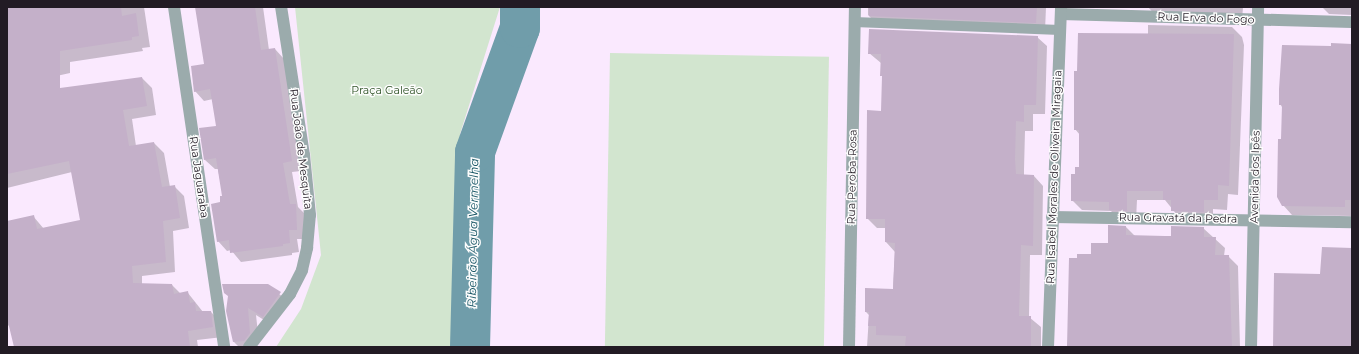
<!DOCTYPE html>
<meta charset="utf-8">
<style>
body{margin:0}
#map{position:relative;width:1359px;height:354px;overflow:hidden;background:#fae9fe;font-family:Montserrat,sans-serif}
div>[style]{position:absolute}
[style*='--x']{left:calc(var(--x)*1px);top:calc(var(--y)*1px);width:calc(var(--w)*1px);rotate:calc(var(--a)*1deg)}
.green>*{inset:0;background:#d2e5cf;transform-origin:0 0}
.shadow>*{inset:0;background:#0003}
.river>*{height:40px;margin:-20px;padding:0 20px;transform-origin:20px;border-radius:20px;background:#709daa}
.building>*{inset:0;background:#c4b0c9}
.service>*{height:10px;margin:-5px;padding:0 5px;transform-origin:5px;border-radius:5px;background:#9babac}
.minor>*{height:12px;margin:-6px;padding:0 6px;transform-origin:6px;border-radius:6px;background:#9babac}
.tertiary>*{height:12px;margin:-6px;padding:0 6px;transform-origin:6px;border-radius:6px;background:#9babac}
span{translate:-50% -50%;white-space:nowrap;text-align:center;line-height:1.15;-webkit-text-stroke:3px #fdfdfd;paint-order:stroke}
.street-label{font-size:11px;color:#221b24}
.park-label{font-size:11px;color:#2f5327}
.water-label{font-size:12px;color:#1b5867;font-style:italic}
.frame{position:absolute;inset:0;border:8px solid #221b24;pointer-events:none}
</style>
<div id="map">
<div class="green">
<i style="clip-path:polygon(295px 7px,500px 7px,460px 134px,457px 347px,276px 347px,301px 309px,321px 255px)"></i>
<i style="left:610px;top:53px;width:219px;height:294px;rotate:1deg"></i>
</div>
<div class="shadow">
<i style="clip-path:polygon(7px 7px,144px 7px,150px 47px,142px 48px,143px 51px,70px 62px,70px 73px,7px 87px)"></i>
<i style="clip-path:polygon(196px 7px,263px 7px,269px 50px,275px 49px,284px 59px,301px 171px,292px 172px,298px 207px,305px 214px,306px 239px,297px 239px,299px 252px,292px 253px,292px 255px,241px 262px,231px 250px,227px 251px,218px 241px,223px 196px,218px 169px,215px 169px,205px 160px,217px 127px,213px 99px,204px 101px,195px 91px,205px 65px)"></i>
<i style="clip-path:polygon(868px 7px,1046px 7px,1045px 31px,877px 24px,868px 15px)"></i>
<i style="clip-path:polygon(1148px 7px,1243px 7px,1242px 21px,1158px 18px)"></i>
<i style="clip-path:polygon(1322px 7px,1352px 7px,1352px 15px,1329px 14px)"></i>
<i style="clip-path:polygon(1148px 25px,1232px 27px,1242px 37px,1244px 45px,1238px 195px,1228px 194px,1227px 210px,1213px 209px,1213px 221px,1182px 221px,1165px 200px,1137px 200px,1136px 220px,1119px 220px,1111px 211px,1082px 210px,1072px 200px,1080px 168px,1080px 135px,1075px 129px,1078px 72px,1148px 35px)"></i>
<i style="clip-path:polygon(1037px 37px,1047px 46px,1045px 114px,1033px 114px,1033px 131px,1025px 131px,1024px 170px,1024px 176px,1034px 176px,1043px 186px,1042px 255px,1030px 255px,1029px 317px,1041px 327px,1041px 347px,867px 347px,869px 315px,866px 312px,893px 290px,895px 252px,886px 242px,886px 228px,877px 228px,867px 218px,882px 112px,883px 78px,881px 63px,869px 53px)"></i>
<i style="clip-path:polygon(1332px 44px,1352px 44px,1352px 216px,1292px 215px,1283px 205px,1282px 107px,1280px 104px,1332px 47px)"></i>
<i style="clip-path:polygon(142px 78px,152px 88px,156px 115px,132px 119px,136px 146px,154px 143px,164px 153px,170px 187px,174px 186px,184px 196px,189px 228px,173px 231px,175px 272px,142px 276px,142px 284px,172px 285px,181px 294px,188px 293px,203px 312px,211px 312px,221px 322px,223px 337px,197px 340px,198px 347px,15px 347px,10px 325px,7px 326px,7px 222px,33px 216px,44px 229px,81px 221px,72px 172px,7px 188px,7px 107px)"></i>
<i style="clip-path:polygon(1126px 227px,1135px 236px,1172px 237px,1203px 228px,1225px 248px,1224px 256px,1228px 256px,1238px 266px,1240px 347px,1067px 347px,1078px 259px,1092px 255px,1109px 244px)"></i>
<i style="clip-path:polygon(268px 285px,289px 302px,272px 325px,256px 315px,259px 342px,255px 347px,239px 347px,234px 342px,227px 311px)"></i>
</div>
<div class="river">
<i style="--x:470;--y:347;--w:195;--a:-88.5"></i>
<i style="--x:475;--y:152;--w:132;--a:-70.1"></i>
<i style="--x:520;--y:28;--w:21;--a:-90"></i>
</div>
<div class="building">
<i style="clip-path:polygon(7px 7px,121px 7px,122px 16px,136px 13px,139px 36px,132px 37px,132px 40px,60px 51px,60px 88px,142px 77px,147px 106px,123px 110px,129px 146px,154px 142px,162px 187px,175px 185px,180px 218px,163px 221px,166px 262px,132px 266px,133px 283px,172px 284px,174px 294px,188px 291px,190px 303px,195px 302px,196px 311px,211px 311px,213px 327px,188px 331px,190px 347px,14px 347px,7px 318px,7px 221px,34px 215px,37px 229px,80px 220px,69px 161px,7px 174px)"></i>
<i style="clip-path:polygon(195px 7px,255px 7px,261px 50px,275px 48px,292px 161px,283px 163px,290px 204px,296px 204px,297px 230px,289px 230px,290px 243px,283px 244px,283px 246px,230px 253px,229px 240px,217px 242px,211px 204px,220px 202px,220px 196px,222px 196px,216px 158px,204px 160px,199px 128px,216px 126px,210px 89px,194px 92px,191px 66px,204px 64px)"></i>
<i style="clip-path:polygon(869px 7px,1037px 7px,1036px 23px,869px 16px)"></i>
<i style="clip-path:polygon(869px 29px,1038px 36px,1036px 105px,1024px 105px,1024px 122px,1016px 121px,1015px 159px,1016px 174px,1034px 175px,1033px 246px,1021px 245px,1019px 316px,1031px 316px,1031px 347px,905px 347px,906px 336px,876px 335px,876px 326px,868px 326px,869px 312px,865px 312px,865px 288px,893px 289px,895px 243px,885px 242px,885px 219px,866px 219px,867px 110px,881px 111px,882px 76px,880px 76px,881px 54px,868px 54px)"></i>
<i style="clip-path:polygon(1078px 33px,1234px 34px,1229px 186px,1218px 185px,1218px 200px,1204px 200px,1204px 212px,1171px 211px,1171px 200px,1163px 200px,1163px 191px,1127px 191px,1127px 211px,1109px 210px,1109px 202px,1071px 201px,1071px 174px,1075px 174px,1075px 167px,1079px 167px,1079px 130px,1074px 130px,1074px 71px,1077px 71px)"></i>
<i style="clip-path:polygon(1331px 43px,1352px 44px,1352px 200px,1345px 200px,1345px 207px,1282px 206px,1277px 197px,1278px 139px,1281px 139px,1282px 105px,1279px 105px,1279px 89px,1282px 45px,1331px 46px)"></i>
<i style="clip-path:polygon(1108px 225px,1126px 226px,1126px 235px,1165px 236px,1171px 236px,1171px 226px,1204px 227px,1204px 237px,1216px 237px,1215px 255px,1229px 255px,1232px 347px,1067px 347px,1069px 258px,1077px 258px,1077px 254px,1091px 254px,1091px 243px,1108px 243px)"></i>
<i style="clip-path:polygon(1322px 247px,1352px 248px,1352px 347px,1273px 347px,1274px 273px,1320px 274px)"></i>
<i style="clip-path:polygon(222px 284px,268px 284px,281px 292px,263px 317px,248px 308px,250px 333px,244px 341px,233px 342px,226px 311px,228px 296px,224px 293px)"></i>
</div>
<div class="service">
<i style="--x:854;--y:22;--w:206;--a:2.2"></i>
</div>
<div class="minor">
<i style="--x:174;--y:7;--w:344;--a:81.6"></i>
<i style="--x:1061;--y:14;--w:291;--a:1.6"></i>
<i style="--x:1052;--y:217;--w:300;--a:1"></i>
<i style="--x:249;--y:347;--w:67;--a:-52.3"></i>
<i style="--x:290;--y:294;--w:27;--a:-63"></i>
<i style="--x:302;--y:270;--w:23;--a:-77"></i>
<i style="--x:307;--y:248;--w:33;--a:-85"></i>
<i style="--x:310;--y:215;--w:60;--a:-95.7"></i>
<i style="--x:304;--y:155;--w:150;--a:-98.8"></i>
<i style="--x:849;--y:347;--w:340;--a:-89"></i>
<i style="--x:1048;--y:347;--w:340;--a:-87.8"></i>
</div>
<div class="tertiary">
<i style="--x:1251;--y:347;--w:340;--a:-88.8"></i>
</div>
<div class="street-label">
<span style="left:1206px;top:18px;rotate:2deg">Rua Erva do Fogo</span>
<span style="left:301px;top:149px;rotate:83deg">Rua João de Mesquita</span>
<span style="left:199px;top:177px;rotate:82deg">Rua Jaguaraba</span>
<span style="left:852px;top:177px;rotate:-89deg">Rua Peroba-Rosa</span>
<span style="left:1054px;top:177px;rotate:-88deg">Rua Isabel Morales de Oliveira Miragaia</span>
<span style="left:1255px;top:177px;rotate:-89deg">Avenida dos Ipês</span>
<span style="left:1178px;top:218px;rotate:1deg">Rua Gravatá da Pedra</span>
</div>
<div class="park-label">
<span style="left:387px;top:90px">Praça Galeão</span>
</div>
<div class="water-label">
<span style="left:473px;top:233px;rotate:-89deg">Ribeirão Água Vermelha</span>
</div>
<div class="frame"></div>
</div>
